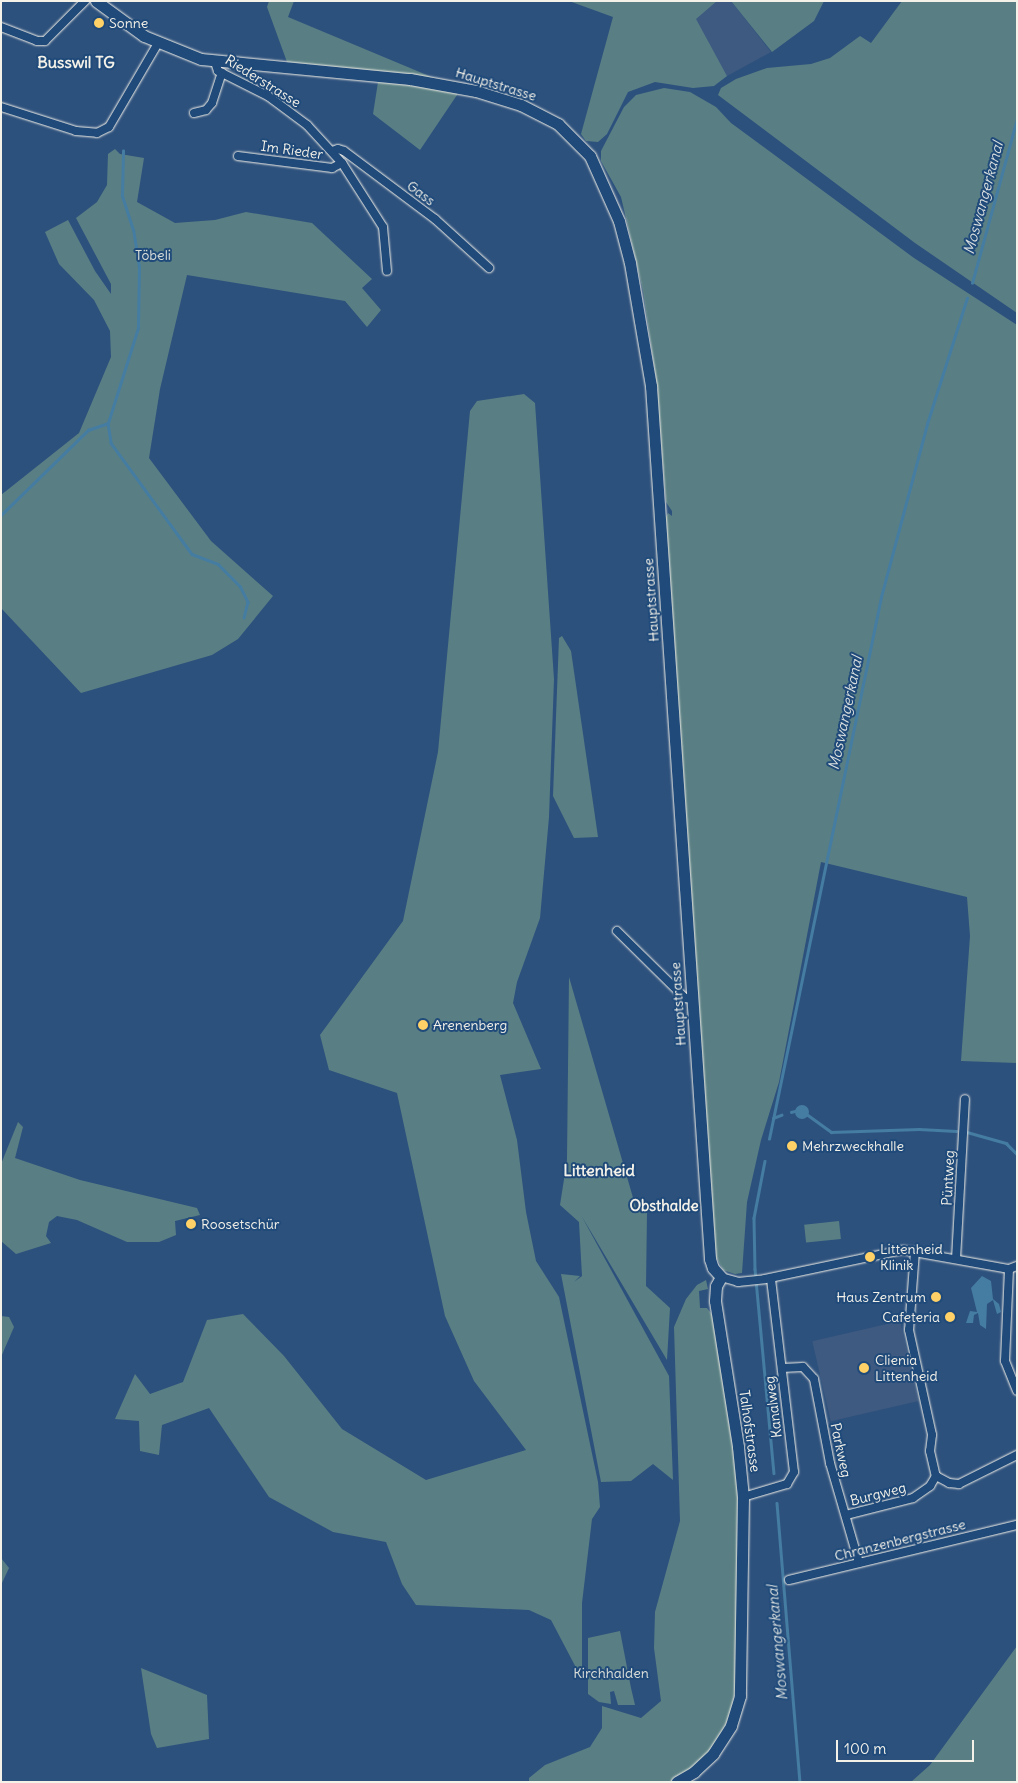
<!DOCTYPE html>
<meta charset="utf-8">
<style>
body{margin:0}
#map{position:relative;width:1018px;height:1783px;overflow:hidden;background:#2d517d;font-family:Delius,sans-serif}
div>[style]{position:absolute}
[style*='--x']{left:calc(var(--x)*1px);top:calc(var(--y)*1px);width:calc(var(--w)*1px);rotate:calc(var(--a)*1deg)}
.built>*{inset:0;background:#3e5a81;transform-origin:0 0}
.green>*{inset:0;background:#597f84;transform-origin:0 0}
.water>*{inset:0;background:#457ca2}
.round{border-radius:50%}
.stream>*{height:2.5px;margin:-1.25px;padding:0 1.25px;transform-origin:1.25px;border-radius:1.25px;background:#457ca2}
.roads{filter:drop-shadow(0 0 1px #f4f1e8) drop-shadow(0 0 1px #f4f1e8)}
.street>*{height:8px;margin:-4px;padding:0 4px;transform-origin:4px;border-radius:4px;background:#1f4a7a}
.secondary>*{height:11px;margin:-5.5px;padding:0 5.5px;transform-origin:5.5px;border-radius:5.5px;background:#1f4a7a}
.dots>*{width:14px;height:14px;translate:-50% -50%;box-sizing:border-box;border:2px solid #1f4a7a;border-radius:50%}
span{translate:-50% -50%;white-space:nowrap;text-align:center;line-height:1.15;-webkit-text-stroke:4px #1f4a7a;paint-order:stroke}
.poi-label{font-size:14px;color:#f4f1e8}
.left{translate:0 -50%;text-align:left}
.right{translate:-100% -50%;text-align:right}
.street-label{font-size:14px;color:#f4f1e8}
.park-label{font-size:14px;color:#dde0d9}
.water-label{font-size:15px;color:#dadfde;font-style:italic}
.neighbourhood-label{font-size:15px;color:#f4f1e8;font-weight:700}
.quarter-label{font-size:16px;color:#f4f1e8;font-weight:700}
.frame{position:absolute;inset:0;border:2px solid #f4f1e8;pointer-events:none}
.scale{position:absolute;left:836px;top:1740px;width:138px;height:22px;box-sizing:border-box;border:2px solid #f4f1e8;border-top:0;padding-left:6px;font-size:15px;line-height:18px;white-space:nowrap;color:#f4f1e8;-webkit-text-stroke:4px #1f4a7a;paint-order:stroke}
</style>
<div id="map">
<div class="built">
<i style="clip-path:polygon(717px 1px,731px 1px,771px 52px,727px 76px,695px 19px)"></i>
<i style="left:900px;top:1321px;width:82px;height:90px;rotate:77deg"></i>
</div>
<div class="green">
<i style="clip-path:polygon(269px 1px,294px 1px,288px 17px,434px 78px,287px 62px,267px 7px)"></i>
<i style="clip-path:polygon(569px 1px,717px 1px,696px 19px,727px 76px,714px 86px,693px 88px,655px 82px,628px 92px,607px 134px,598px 142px,586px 141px,581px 134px,613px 17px)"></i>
<i style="clip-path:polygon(731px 1px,824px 1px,814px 21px,772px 52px)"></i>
<i style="clip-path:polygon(902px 1px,1017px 1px,1017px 313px,915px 243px,718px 95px,721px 88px,736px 79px,767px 68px,811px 64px,830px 58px,860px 36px,871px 43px)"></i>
<i style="clip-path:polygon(378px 82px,431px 86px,459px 92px,420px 150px,373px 114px)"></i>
<i style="clip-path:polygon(664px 88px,690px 92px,716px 107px,731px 123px,914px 258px,1017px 325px,1017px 1063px,961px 1061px,970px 936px,967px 897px,821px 862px,779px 1082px,761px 1140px,747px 1202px,742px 1273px,735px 1274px,723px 1270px,714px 1253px,665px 519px,668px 513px,672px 516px,672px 511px,666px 502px,655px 372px,643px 291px,621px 197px,601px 161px,601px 151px,624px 107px,636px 95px)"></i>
<i style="clip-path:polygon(115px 149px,120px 154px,144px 158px,137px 202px,175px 223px,215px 220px,246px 212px,312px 223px,372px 279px,362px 288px,381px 310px,367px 327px,345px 301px,187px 275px,160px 389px,149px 458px,211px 541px,273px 596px,238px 639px,212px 655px,81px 693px,1px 608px,1px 495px,79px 433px,111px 357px,110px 331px,94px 300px,59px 264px,45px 232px,68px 220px,95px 271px,111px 294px,111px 284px,76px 218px,97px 202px,107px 185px,108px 154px)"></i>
<i style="clip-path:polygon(524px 394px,535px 403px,554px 679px,549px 817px,540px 918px,517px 982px,513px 1003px,541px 1069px,500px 1075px,517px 1140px,526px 1212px,536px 1261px,559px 1297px,598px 1482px,600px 1507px,592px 1519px,582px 1603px,582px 1679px,551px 1620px,529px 1610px,416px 1605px,402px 1584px,386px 1542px,333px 1532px,269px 1497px,209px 1408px,162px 1425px,159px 1455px,140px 1451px,139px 1421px,115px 1419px,135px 1374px,150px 1394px,183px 1382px,207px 1320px,243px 1314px,284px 1356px,342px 1429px,426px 1480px,526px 1450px,474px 1381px,445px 1316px,397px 1093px,329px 1070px,320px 1035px,403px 921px,438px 752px,470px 411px,477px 401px)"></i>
<i style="clip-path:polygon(562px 636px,571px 651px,598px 837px,574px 838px,553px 796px,559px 638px)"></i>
<i style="clip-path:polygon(569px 977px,636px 1208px,647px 1212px,646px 1286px,670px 1308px,667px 1360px,581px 1215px,669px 1376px,673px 1480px,653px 1464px,631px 1481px,601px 1482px,561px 1274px,580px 1276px,574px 1282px,582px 1276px,579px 1222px,560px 1205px,567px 1160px)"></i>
<i style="clip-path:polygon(18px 1122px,23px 1127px,15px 1158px,80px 1180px,197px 1208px,200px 1215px,175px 1221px,176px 1235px,159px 1242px,127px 1242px,77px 1220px,57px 1216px,49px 1222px,46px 1236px,51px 1243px,16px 1254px,1px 1241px,1px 1164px)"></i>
<i style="left:839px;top:1221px;width:18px;height:35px;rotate:84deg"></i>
<i style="clip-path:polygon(706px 1280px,708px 1289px,699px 1291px,700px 1308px,707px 1308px,714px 1317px,738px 1479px,736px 1680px,732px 1711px,716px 1744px,679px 1782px,529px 1782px,529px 1778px,545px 1765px,590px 1747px,602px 1728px,602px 1706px,641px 1718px,661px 1701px,654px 1648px,655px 1612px,680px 1521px,674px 1327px,686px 1299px,697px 1285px)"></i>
<i style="clip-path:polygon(1px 1316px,9px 1317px,14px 1327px,1px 1357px)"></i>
<i style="clip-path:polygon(1px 1558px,9px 1568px,1px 1585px)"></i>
<i style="clip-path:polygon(620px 1631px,631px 1688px,635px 1705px,618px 1705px,614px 1691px,610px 1692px,611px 1704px,599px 1702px,588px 1694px,588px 1638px)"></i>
<i style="clip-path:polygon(1017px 1646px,1017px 1782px,911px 1782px,930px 1765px)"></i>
<i style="clip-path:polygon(141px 1668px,207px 1695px,209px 1739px,157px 1748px,151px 1734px)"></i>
</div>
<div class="water">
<i class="round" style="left:795px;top:1105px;width:14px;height:14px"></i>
<i style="clip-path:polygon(982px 1276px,991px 1281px,993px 1299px,999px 1304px,1001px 1312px,997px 1314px,993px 1300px,987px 1304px,986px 1329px,980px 1325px,978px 1313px,974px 1315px,973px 1323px,966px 1323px,970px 1311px,977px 1312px,971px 1288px)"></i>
</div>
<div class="stream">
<i style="--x:972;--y:283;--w:171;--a:-74.7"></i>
<i style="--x:108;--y:423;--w:20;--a:81"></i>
<i style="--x:111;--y:443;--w:137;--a:53.9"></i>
<i style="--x:192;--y:554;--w:28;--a:21"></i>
<i style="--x:218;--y:564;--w:31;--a:45"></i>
<i style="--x:240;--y:586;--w:18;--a:63"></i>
<i style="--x:248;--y:602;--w:16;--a:104"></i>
<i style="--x:1;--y:515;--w:122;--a:-44.3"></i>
<i style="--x:88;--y:430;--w:21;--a:-19"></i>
<i style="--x:108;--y:423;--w:100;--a:-72.5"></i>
<i style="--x:138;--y:328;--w:61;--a:-89.1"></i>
<i style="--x:139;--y:267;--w:37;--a:-99"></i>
<i style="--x:133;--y:230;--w:36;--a:-108"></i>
<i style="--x:122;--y:196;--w:45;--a:-88.7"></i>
<i style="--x:791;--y:1112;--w:4;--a:-14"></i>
<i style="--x:808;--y:1115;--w:29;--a:36"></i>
<i style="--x:831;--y:1132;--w:88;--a:-2"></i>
<i style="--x:919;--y:1129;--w:37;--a:3"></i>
<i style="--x:773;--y:1118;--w:9;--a:-21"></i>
<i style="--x:967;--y:1132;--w:41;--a:15.8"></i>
<i style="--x:1006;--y:1143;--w:16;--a:45"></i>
<i style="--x:769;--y:1139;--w:553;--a:-78.32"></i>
<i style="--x:881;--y:597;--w:179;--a:-75.1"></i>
<i style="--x:927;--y:424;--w:132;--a:-72.4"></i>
<i style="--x:765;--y:1161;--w:58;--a:100.9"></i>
<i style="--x:754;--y:1218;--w:51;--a:88.9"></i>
<i style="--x:755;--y:1269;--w:205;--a:84.7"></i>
<i style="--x:777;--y:1503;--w:280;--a:85.3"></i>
</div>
<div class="roads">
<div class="street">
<i style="--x:1;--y:27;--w:39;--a:21"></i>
<i style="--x:37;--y:41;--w:8;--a:0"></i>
<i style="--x:45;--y:41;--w:57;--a:-45"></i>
<i style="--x:215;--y:62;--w:9;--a:72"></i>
<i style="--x:218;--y:71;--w:56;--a:26.6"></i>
<i style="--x:268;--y:96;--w:49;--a:36.6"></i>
<i style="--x:307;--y:125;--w:52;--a:47.4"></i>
<i style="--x:342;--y:163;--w:76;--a:57.4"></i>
<i style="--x:383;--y:227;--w:44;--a:84.8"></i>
<i style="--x:1;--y:107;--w:79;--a:17.7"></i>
<i style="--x:76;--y:131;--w:21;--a:5"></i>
<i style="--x:97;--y:133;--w:13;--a:-27"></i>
<i style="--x:109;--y:127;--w:97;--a:-59.7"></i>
<i style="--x:194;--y:113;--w:12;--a:-14"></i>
<i style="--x:206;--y:110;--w:9;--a:-49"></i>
<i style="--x:212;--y:103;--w:32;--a:-72"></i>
<i style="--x:332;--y:151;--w:6;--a:-18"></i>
<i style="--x:338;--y:149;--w:6;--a:18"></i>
<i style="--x:344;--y:151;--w:114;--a:36.8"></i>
<i style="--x:435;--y:219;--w:73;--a:42.2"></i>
<i style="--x:238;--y:156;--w:95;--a:7.3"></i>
<i style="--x:332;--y:168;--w:11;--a:-27"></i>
<i style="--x:617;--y:931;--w:95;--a:44.6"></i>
<i style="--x:685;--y:998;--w:8;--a:7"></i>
<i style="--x:915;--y:1251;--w:79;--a:94.3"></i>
<i style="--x:909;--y:1330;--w:107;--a:77.6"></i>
<i style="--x:932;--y:1435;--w:16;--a:97"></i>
<i style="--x:930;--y:1451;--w:26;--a:77"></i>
<i style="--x:936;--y:1476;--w:15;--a:28"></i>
<i style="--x:949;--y:1483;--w:10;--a:6"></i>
<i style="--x:959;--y:1484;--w:65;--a:-26.6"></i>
<i style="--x:956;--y:1259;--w:160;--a:-86.8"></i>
<i style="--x:1009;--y:1269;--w:92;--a:92.5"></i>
<i style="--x:1005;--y:1361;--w:32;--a:68"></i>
<i style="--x:721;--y:1277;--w:18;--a:16"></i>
<i style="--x:738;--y:1282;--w:27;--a:-6"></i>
<i style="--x:765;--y:1279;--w:141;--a:-11.9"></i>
<i style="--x:903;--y:1250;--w:108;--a:10.2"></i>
<i style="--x:1009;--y:1269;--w:9;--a:-21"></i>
<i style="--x:782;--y:1368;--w:21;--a:-3"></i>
<i style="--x:803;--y:1367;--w:16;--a:47"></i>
<i style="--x:814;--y:1379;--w:86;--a:79.2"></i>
<i style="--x:830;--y:1463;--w:104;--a:73.8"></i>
<i style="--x:743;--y:1497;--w:46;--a:-16.5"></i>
<i style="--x:787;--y:1484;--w:14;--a:-60"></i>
<i style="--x:794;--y:1472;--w:195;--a:-96.8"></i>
<i style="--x:846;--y:1515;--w:69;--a:-14.2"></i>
<i style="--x:913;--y:1498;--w:21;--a:-35"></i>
<i style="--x:930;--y:1486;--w:12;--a:-59"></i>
<i style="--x:789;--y:1580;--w:235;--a:-13.6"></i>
</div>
<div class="secondary">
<i style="--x:96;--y:1;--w:59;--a:36.1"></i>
<i style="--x:144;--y:36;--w:61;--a:22"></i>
<i style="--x:201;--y:59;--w:210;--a:5.5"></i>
<i style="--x:410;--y:79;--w:67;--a:10.3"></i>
<i style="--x:476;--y:91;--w:47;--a:17.3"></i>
<i style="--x:521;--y:105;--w:42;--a:27.2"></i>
<i style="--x:558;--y:124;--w:45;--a:45"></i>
<i style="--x:590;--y:156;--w:71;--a:66"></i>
<i style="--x:619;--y:221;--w:43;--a:75.3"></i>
<i style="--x:630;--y:263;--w:125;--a:80.3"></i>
<i style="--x:651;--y:386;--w:875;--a:86.13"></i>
<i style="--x:710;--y:1259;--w:9;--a:72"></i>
<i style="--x:713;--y:1268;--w:12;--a:48"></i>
<i style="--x:721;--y:1277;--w:10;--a:119"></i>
<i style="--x:716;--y:1286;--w:15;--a:94"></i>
<i style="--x:715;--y:1301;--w:148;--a:81"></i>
<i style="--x:738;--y:1447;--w:50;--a:84.3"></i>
<i style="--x:743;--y:1497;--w:199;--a:90.9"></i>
<i style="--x:740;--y:1696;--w:31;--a:107"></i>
<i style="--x:731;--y:1726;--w:33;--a:123"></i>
<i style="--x:713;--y:1754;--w:26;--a:137"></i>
<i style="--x:694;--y:1772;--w:20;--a:150"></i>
</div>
</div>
<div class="dots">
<i style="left:99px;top:23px;background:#ffd166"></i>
<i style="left:423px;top:1025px;background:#ffd166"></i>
<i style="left:792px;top:1146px;background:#ffd166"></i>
<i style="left:191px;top:1224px;background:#ffd166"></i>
<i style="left:870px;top:1257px;background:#ffd166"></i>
<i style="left:936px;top:1297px;background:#ffd166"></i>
<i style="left:950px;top:1317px;background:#ffd166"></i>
<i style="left:864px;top:1368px;background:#ffd166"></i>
</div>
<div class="poi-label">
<span class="left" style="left:109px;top:23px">Sonne</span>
<span class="left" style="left:433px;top:1025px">Arenenberg</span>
<span class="left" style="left:802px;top:1146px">Mehrzweckhalle</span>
<span class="left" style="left:201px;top:1224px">Roosetschür</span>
<span class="left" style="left:880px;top:1257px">Littenheid<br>Klinik</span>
<span class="right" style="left:926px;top:1297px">Haus Zentrum</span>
<span class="right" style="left:940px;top:1317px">Cafeteria</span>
<span class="left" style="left:875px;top:1368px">Clienia<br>Littenheid</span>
</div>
<div class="street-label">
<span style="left:263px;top:81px;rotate:32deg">Riederstrasse</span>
<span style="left:496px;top:84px;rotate:17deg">Hauptstrasse</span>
<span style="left:292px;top:150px;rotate:8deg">Im Rieder</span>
<span style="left:421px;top:193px;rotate:37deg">Gass</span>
<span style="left:651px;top:600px;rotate:-94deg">Hauptstrasse</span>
<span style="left:678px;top:1004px;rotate:-94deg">Hauptstrasse</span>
<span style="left:948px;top:1178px;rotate:-87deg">Püntweg</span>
<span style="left:773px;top:1407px;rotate:-97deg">Kanalweg</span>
<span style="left:750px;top:1431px;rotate:82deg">Talhofstrasse</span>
<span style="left:841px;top:1450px;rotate:78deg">Parkweg</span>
<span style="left:878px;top:1494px;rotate:-14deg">Burgweg</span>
<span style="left:900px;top:1540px;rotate:-14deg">Chranzenbergstrasse</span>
</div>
<div class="park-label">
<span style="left:153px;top:255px">Töbeli</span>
<span style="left:611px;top:1673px">Kirchhalden</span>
</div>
<div class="water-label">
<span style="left:983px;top:198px;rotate:-75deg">Moswangerkanal</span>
<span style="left:845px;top:713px;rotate:-78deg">Moswangerkanal</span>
<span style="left:777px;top:1643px;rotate:-95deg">Moswangerkanal</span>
</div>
<div class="neighbourhood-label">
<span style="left:664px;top:1206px">Obsthalde</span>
</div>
<div class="quarter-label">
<span style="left:76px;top:62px">Busswil TG</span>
<span style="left:599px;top:1170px">Littenheid</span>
</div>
<div class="frame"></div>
<div class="scale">100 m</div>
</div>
